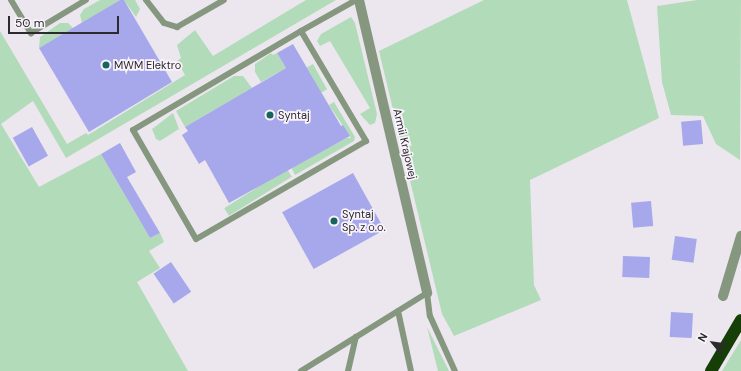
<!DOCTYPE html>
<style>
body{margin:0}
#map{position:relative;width:741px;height:371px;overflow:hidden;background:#ece6ee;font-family:"DM Sans",sans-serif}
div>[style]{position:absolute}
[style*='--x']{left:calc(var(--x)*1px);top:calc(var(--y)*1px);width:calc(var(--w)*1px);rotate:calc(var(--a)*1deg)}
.green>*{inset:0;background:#b2dcb9;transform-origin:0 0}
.building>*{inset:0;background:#a6a8eb;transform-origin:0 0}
.service>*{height:6px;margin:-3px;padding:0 3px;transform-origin:3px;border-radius:3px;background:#85987f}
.minor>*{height:10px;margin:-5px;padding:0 5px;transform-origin:5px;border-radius:5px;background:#85987f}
.motorway>*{height:12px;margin:-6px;padding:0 6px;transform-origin:6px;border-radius:6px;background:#153f06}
.dots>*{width:11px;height:11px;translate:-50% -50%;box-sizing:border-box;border:2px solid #f9f3fb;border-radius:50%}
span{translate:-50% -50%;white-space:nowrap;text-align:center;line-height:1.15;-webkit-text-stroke:3.5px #f9f3fb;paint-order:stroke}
.poi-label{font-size:11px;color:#2c2a2d}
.left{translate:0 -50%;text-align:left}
.street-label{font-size:11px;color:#2c2a2d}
.north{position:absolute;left:693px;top:323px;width:40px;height:40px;-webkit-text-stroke:3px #f9f3fb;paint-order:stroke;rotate:299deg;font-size:11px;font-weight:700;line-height:16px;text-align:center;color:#2c2a2d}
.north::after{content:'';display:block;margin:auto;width:14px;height:18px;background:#2c2a2d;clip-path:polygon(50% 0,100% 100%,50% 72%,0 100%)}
.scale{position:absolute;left:8px;top:16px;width:111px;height:18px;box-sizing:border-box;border:2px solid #2c2a2d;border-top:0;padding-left:5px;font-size:12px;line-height:14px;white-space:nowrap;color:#2c2a2d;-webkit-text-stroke:3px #f9f3fb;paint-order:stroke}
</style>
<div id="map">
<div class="green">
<i style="clip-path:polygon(100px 0,120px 0,82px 23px,80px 15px,84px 9px)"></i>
<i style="clip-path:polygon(124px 0,135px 0,140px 9px,136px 17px)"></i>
<i style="clip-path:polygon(306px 0,336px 0,66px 158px,33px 101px,1px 124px,39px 187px,101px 154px,150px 238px,160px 233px,164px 242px,149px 251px,160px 268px,137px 282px,188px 371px,0 371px,0 31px,67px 144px,86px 133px,88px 135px,185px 75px,177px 61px,181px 58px,177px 45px,195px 30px,213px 56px)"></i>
<i style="clip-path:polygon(484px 0,627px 0,659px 118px,530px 180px,534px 285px,541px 300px,454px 336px,442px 314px,379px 51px)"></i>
<i style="clip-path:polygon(697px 0,741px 0,740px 160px,716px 144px,703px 116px,671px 115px,662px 82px,657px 6px)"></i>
<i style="clip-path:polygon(351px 17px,355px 23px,377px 114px,375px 123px,370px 125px,360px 114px,370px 108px,330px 41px,320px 46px,317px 41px,321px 34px)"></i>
<i style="clip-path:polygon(60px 23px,68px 23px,73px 28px,39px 48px,40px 37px)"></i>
<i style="clip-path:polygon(271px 53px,273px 55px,277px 53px,286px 68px,261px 82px,255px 72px,255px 64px)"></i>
<i style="left:313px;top:64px;width:29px;height:7px;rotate:61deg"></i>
<i style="clip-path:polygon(234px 76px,243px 76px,252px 88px,185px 127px,176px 111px)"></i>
<i style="clip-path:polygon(334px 102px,355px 137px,354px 141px,295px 175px,291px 167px,347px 138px,351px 138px,329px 105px)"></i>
<i style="clip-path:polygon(173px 113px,179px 129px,160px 141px,156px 139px,152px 129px)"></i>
<i style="left:287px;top:169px;width:9px;height:74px;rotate:58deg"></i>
<i style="clip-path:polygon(427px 327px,449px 371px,438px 371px)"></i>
<i style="clip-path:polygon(741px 340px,741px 371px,722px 371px)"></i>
</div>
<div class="building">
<i style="clip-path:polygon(120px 0,124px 0,172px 82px,89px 132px,39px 48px)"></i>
<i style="clip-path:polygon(293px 44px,341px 126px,343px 125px,350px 136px,229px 203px,205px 160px,199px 164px,182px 135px,188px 131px,185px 127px,286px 68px,277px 53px)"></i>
<i style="left:701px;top:120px;width:24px;height:20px;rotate:85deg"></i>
<i style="left:32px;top:127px;width:33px;height:22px;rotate:61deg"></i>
<i style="clip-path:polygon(120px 143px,136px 172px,127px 177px,160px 233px,150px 238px,101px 154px)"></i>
<i style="left:353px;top:173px;width:65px;height:81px;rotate:61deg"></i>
<i style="left:651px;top:201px;width:25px;height:20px;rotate:85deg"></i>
<i style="left:675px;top:236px;width:22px;height:24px;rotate:8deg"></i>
<i style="left:623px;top:256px;width:27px;height:21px;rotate:2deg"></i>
<i style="left:171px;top:262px;width:36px;height:21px;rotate:56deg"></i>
<i style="left:671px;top:312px;width:22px;height:25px;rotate:3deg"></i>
</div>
<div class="service">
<i style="--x:11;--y:0;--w:39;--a:59"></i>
<i style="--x:31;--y:33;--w:64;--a:-31"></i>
<i style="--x:146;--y:0;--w:29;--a:52"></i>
<i style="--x:164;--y:23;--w:14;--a:17"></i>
<i style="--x:177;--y:27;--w:54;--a:-29.9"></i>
<i style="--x:301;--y:31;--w:128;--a:59.4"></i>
<i style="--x:366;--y:141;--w:196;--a:150"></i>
<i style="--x:196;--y:239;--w:126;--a:-120"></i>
<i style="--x:133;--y:130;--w:195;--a:-30.5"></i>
<i style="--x:301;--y:31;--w:63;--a:-29.4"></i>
<i style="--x:398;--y:311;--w:61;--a:77.8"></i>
<i style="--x:301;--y:371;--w:65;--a:-31.7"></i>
<i style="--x:348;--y:371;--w:35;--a:-77"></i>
<i style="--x:356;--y:337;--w:84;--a:-31.8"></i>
<i style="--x:427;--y:293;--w:23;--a:83"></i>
<i style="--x:430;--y:316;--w:60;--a:65.6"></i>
</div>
<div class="minor">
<i style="--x:359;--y:0;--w:301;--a:76.9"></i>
<i style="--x:723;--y:296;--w:63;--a:-73.3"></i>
</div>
<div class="motorway">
<i style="--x:711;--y:371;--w:59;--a:-59.5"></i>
</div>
<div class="dots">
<i style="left:106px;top:65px;background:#17645e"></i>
<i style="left:270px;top:115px;background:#17645e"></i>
<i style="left:334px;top:221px;background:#17645e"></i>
</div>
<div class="poi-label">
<span class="left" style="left:114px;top:65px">MWM Elektro</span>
<span class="left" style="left:278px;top:115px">Syntaj</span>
<span class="left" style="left:342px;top:221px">Syntaj<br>Sp. z o.o.</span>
</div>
<div class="street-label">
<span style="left:405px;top:144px;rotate:77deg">Armii Krajowej</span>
</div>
<div class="north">N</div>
<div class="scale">50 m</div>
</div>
